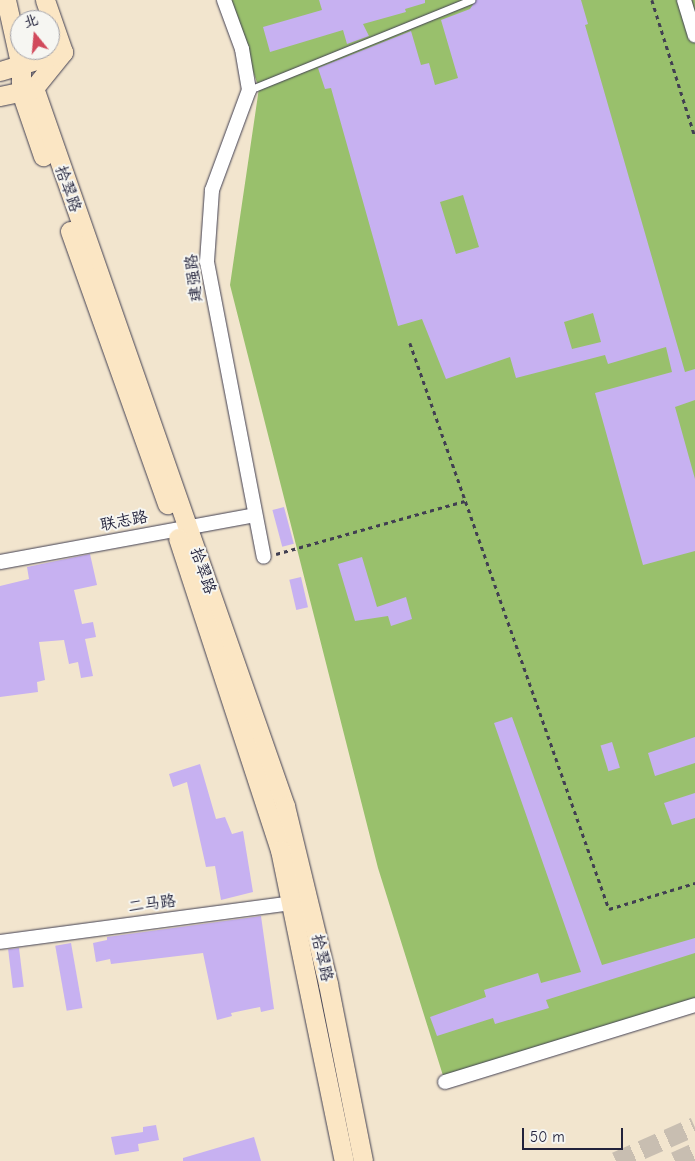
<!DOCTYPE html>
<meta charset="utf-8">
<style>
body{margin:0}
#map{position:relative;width:695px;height:1161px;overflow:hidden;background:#f2e5ce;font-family:"Comic Neue","LXGW WenKai TC",sans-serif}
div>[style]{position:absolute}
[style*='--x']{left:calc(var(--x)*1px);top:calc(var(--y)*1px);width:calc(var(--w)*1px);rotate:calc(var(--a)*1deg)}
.green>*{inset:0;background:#99c06c}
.building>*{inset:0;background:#c7b1f1;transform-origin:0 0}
.secondary-tunnel>*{height:19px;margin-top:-9.5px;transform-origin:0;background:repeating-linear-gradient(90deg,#c8beb1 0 19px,transparent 0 28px)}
.path>*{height:2.5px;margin-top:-1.25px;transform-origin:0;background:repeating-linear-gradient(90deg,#413f51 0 4px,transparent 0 8px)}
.roads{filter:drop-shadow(0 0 1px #413f51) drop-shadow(0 0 1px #413f51)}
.lane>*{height:7px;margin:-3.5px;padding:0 3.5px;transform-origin:3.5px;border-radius:3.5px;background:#fff}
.street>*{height:14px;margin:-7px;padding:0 7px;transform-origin:7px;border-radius:7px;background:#fff}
.secondary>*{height:19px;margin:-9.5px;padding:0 9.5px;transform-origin:9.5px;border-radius:9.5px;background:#fbe6c4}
span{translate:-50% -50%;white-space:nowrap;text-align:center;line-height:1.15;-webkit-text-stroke:4px #f6f6f2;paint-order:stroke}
.street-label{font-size:16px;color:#22223b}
.north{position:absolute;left:10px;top:10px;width:50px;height:50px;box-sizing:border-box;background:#f6f6f2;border:1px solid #a1a1a9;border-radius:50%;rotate:343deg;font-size:14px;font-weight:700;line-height:20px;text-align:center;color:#22223b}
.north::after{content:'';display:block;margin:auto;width:18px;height:22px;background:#d1495b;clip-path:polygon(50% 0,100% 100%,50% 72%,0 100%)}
.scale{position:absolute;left:522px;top:1128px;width:101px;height:22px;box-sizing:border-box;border:2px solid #22223b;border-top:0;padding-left:6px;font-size:15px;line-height:18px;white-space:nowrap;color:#22223b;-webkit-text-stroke:4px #f6f6f2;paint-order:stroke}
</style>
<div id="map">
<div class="green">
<i style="clip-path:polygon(227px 0,695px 0,695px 1006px,445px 1082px,378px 868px,230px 285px,259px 88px)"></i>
</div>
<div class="building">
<i style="clip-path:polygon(319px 0,425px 0,425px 3px,405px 9px,406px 12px,363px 24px,369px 36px,347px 44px,343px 30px,270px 52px,263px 27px,322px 10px)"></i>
<i style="clip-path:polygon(evenodd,476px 0,581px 0,588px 24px,585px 25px,685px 372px,695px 369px,695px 400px,675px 407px,695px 479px,695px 551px,643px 565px,595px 393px,672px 372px,666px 347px,608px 364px,605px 355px,516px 378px,510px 357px,446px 379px,422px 319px,398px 326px,331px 88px,325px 89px,318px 68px,411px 31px,421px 65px,429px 63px,435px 85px,458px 78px,441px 20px,470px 9px,476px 0,463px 195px,479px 247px,456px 254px,440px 202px,463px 195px,476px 0,593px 313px,601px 342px,572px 349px,564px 322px,593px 313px)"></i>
<i style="left:284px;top:507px;width:38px;height:12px;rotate:75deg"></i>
<i style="clip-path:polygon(90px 554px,97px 585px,74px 590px,82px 624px,93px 622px,96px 637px,85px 639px,93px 676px,81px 678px,78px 662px,69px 664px,64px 640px,39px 642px,45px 680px,37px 682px,38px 692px,0 697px,0 586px,29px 579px,27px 567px)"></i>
<i style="clip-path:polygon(362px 557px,377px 607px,406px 597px,412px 619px,391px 626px,388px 616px,355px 621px,338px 564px)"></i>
<i style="left:301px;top:577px;width:31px;height:12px;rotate:77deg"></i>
<i style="clip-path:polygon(512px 717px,602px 965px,695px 938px,695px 953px,546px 1000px,549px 1008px,495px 1024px,493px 1018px,437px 1036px,430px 1017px,486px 997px,484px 990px,538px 973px,541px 983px,581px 972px,494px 723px)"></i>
<i style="clip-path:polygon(695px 737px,695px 763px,655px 776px,648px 753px)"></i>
<i style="left:612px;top:742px;width:27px;height:12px;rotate:73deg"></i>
<i style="clip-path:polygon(200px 764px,216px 819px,225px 817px,232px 834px,243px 831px,253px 892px,221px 900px,215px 866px,206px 867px,187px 782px,173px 787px,169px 774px)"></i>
<i style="clip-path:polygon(695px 793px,695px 818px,672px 825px,664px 803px)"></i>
<i style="clip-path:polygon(261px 916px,274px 1009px,261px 1012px,260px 1007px,231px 1013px,232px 1016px,217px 1020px,203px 953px,111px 964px,110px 959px,96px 962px,93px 943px,107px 940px,107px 937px)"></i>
<i style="left:71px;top:943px;width:66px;height:16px;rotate:80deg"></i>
<i style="left:19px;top:948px;width:39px;height:11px;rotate:83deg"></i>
<i style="clip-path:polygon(156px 1125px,159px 1140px,138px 1144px,139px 1151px,115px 1155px,111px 1137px,143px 1132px,143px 1127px)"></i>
<i style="clip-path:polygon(254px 1137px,261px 1161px,183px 1161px,183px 1158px)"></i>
</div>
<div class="secondary-tunnel">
<i style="--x:616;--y:1161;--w:86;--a:-23.9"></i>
<i style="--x:675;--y:1161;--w:22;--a:-24"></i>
</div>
<div class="path">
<i style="--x:652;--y:0;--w:143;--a:72.5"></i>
<i style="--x:410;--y:343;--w:600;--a:70.63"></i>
<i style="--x:609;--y:909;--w:90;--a:-16.8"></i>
<i style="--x:276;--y:554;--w:196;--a:-15.7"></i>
</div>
<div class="roads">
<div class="lane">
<i style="--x:249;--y:90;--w:240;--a:-22.1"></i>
</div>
<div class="street">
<i style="--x:224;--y:0;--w:52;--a:69.8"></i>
<i style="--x:242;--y:49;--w:42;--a:80.3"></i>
<i style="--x:249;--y:90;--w:107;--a:110.3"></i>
<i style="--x:212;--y:190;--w:72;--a:94"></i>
<i style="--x:207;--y:262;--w:300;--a:79.1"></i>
<i style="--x:684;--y:0;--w:37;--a:73"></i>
<i style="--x:0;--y:562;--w:259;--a:-10.4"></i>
<i style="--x:0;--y:942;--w:304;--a:-7.6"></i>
<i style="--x:445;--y:1082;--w:262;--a:-17.1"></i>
</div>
<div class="secondary">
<i style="--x:6;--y:0;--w:69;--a:77.4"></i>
<i style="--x:21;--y:67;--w:25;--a:90"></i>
<i style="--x:21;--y:92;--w:68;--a:71"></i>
<i style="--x:45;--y:0;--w:55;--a:70.9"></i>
<i style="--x:63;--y:52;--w:46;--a:128.9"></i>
<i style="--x:34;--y:88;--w:761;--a:70.73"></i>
<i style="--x:285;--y:806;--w:183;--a:76.4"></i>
<i style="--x:328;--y:984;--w:180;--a:78.8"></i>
<i style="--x:0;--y:71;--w:66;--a:-16.8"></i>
<i style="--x:0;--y:96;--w:34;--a:-12"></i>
<i style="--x:70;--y:231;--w:290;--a:70.4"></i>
<i style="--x:178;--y:538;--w:328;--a:71.9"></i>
<i style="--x:280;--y:850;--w:318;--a:78.4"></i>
</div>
</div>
<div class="street-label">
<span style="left:68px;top:189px;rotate:70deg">拾翠路</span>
<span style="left:194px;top:278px;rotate:-97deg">建强路</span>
<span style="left:124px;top:521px;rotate:-11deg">联志路</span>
<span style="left:203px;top:571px;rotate:71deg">拾翠路</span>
<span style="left:152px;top:904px;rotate:-8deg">二马路</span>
<span style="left:322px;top:958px;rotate:77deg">拾翠路</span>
</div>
<div class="north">北</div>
<div class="scale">50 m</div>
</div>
